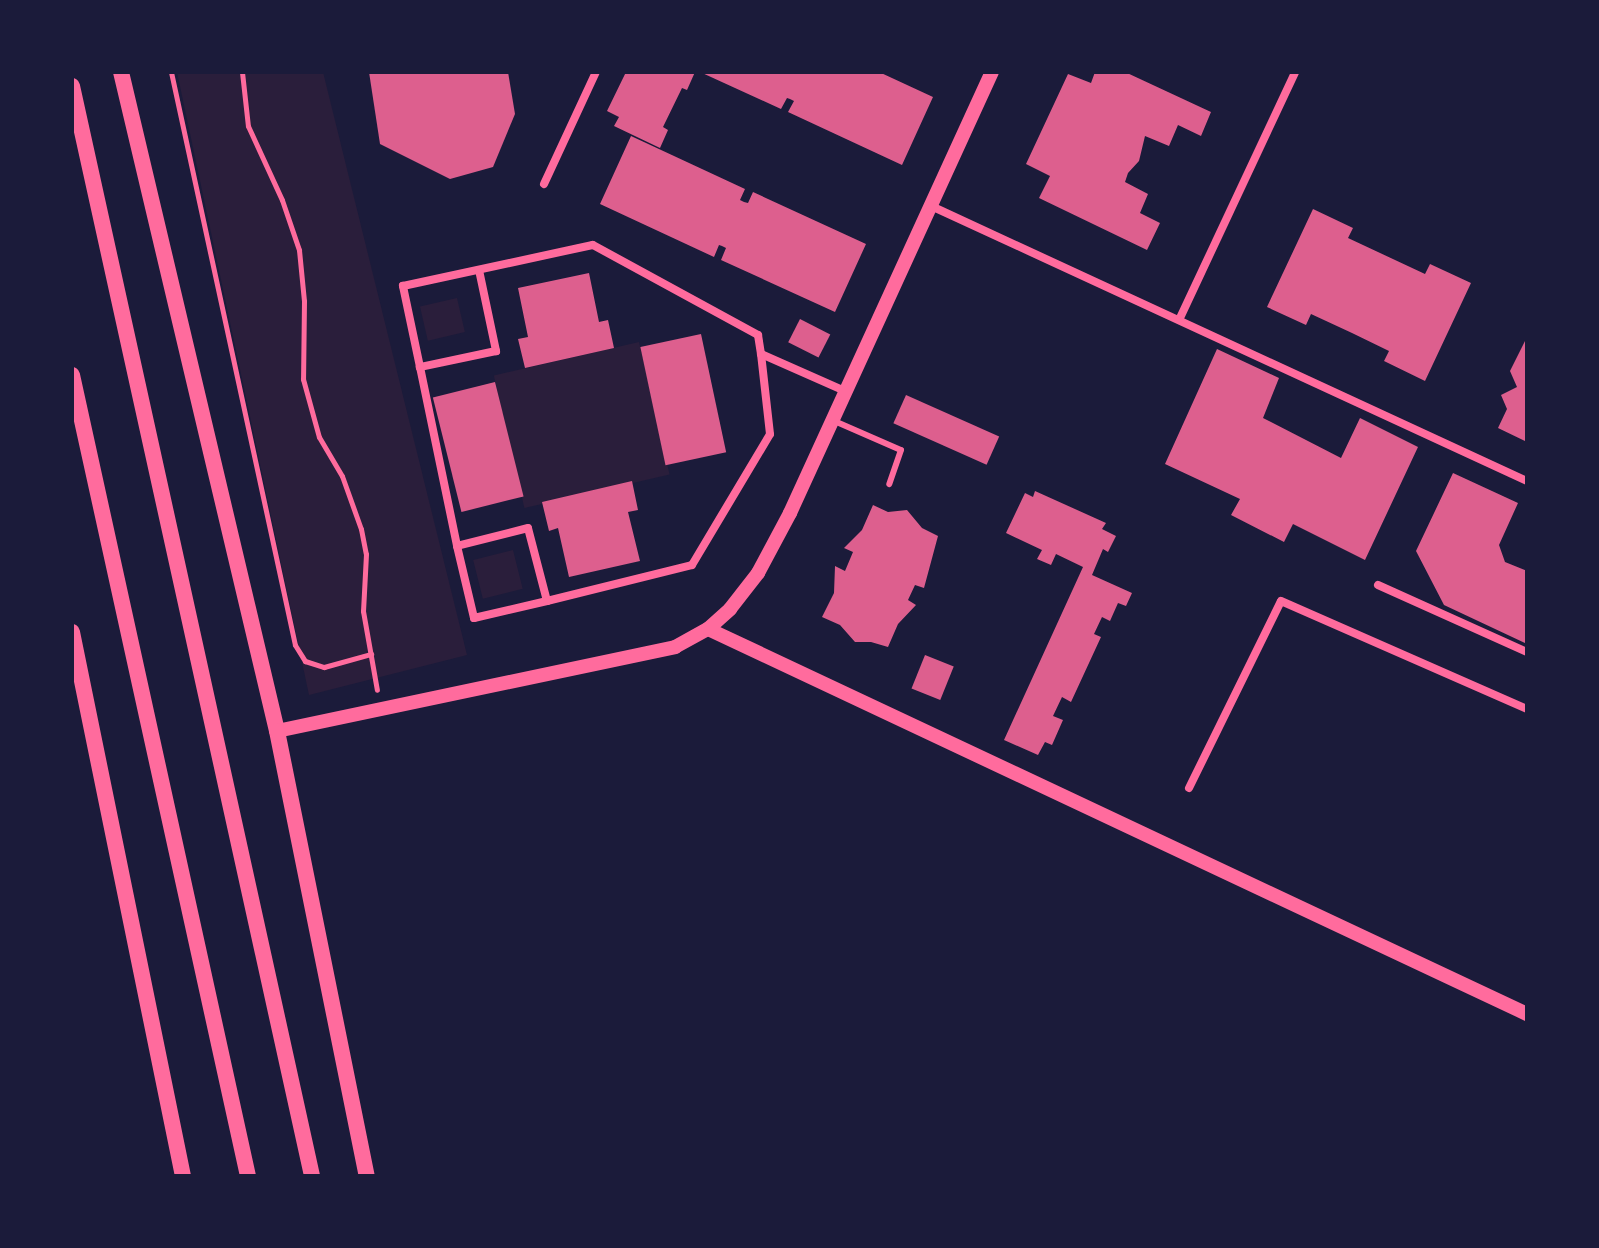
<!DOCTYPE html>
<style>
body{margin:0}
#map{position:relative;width:1599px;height:1248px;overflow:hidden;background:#1b1b3a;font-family:"Varela Round",sans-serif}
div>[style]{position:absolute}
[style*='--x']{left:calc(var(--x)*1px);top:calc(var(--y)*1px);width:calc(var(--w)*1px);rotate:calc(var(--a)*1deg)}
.green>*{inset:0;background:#2a1e3b;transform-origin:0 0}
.building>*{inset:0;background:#dd5f8e;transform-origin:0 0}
.path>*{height:5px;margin:-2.5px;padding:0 2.5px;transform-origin:2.5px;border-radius:2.5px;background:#ff6b9d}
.service>*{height:6px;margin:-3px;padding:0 3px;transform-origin:3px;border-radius:3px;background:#ff6b9d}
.minor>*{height:8px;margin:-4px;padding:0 4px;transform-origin:4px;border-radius:4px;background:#ff6b9d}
.tertiary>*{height:14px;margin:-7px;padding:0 7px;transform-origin:7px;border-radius:7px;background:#ff6b9d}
.secondary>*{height:16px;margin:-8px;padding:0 8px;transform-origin:8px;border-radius:8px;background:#ff6b9d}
span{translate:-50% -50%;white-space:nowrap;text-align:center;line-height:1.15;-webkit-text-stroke:7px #1b1b3a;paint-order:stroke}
.frame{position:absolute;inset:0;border:74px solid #1b1b3a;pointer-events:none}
</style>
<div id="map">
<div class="green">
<i style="clip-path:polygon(177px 72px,323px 72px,467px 655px,309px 695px)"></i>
<i style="left:457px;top:298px;width:35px;height:38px;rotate:77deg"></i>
<i style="left:639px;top:342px;width:136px;height:149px;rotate:77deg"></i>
<i style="left:513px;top:550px;width:40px;height:41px;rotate:76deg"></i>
</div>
<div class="building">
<i style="clip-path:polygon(369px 72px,508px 72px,515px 114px,493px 167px,450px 179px,380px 144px)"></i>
<i style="clip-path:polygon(626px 72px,695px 72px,687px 90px,682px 88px,663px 127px,668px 130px,660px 148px,614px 126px,619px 117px,607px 111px)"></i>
<i style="clip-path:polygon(700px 72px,879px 72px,933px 97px,902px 165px,788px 112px,794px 101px,790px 99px,787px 98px,781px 109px)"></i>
<i style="clip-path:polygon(1095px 72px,1125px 72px,1211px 112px,1201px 136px,1178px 125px,1169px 146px,1145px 136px,1139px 161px,1128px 173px,1125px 182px,1148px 194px,1140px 213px,1160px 223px,1147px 250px,1039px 198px,1050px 176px,1026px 164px,1068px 74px,1091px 83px)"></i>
<i style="clip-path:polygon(631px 136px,745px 189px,740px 200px,744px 202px,748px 203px,753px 192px,866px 244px,835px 312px,721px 260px,726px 248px,722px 246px,719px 245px,714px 257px,600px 204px)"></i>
<i style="clip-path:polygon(1313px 209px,1353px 228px,1348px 238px,1425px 274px,1430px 264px,1471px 283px,1425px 381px,1384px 361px,1389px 351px,1352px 333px,1311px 314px,1306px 325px,1267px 307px)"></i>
<i style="clip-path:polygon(589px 273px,599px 322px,608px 320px,614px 348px,525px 368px,518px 339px,528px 337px,518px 288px)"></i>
<i style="left:800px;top:319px;width:34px;height:26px;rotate:27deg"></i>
<i style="left:701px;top:334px;width:121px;height:62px;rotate:78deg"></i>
<i style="clip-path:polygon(1527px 337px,1527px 442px,1498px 428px,1507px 409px,1501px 395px,1517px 387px,1510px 371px)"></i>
<i style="clip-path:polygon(1217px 349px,1279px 378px,1263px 418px,1341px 458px,1360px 418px,1418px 447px,1365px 560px,1293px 524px,1284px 542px,1231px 515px,1240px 499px,1165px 464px)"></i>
<i style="left:495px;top:382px;width:118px;height:64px;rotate:76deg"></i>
<i style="left:906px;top:395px;width:102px;height:31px;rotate:24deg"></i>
<i style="clip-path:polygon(1453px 473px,1518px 503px,1499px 545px,1505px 562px,1527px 571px,1527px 644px,1444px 605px,1416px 551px)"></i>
<i style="clip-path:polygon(632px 481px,638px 510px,628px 512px,640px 561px,569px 577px,558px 528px,549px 531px,542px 502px)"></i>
<i style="clip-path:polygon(1035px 491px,1106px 523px,1102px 529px,1116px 536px,1108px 552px,1103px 549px,1092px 575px,1132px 593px,1126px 606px,1118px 603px,1110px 621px,1102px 617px,1094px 634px,1101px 637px,1071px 702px,1062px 697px,1053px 716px,1063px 720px,1052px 745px,1045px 742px,1038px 755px,1004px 740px,1083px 567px,1056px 554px,1051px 565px,1037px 559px,1042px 550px,1006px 533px,1025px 493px,1033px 497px)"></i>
<i style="clip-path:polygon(873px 505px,888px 512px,907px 510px,922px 528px,938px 536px,924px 588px,915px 585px,908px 600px,916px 605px,898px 624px,888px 647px,871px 642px,855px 642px,840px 625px,822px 617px,834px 593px,835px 566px,845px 571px,853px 552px,844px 548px,862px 530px)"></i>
<i style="left:925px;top:655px;width:31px;height:36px;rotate:22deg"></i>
</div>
<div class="path">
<i style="--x:171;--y:72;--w:586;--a:77.79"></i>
<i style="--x:295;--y:645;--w:19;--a:58"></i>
<i style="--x:305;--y:661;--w:20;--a:18"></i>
<i style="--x:324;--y:667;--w:49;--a:-15.5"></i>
<i style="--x:242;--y:72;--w:54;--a:83.7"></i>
<i style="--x:248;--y:126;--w:81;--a:65.3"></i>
<i style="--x:282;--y:200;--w:53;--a:71.2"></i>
<i style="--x:299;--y:250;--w:51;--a:84.4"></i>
<i style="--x:304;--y:301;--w:78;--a:90.7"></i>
<i style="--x:303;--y:379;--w:60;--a:74.6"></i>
<i style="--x:319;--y:437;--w:45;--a:59.5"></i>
<i style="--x:342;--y:476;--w:56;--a:70.3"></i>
<i style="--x:361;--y:529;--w:25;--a:79"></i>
<i style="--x:366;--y:554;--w:57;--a:93"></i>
<i style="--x:363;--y:611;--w:80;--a:80"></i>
</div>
<div class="service">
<i style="--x:832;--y:420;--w:75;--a:23.5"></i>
<i style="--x:901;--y:450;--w:36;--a:109"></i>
</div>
<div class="minor">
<i style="--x:544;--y:184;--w:123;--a:-65.1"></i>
<i style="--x:929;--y:205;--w:659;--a:24.78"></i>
<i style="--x:479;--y:270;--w:83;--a:78.1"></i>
<i style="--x:496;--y:351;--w:78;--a:168.1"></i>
<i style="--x:420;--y:367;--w:83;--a:-101.9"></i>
<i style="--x:403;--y:286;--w:194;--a:-12.2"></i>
<i style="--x:593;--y:245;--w:188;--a:28.6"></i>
<i style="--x:758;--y:335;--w:19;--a:81"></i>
<i style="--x:761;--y:354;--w:92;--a:23.8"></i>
<i style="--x:1180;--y:318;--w:272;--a:-64.9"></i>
<i style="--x:420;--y:367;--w:183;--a:78.3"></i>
<i style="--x:1378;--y:585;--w:163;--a:24.2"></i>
<i style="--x:547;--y:601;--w:75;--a:-104.6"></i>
<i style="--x:528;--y:528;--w:73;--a:165.8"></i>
<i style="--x:457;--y:546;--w:74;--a:76.7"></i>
<i style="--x:474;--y:618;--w:75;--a:-13.1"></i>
<i style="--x:547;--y:601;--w:149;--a:-13.9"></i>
<i style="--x:692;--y:565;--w:152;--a:-59.2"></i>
<i style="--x:770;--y:434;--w:81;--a:-96.4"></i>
<i style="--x:1189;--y:788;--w:208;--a:-63.8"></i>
<i style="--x:1281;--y:601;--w:269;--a:23.7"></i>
</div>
<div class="tertiary">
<i style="--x:708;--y:629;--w:905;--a:25.18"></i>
<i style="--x:277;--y:731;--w:407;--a:-11.9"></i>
<i style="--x:675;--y:647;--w:38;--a:-29"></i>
<i style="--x:708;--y:629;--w:30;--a:-42"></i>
<i style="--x:730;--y:609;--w:46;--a:-52.1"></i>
<i style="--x:758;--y:573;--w:68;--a:-61.9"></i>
<i style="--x:790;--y:513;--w:485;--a:-65.4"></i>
</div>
<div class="secondary">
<i style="--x:121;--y:72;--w:677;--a:76.68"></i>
<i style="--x:277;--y:731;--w:454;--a:78.6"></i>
<i style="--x:72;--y:86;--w:1116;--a:77.58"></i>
<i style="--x:72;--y:375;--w:820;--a:77.61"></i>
<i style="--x:72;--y:632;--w:555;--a:78.47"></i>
</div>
<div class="frame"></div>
</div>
